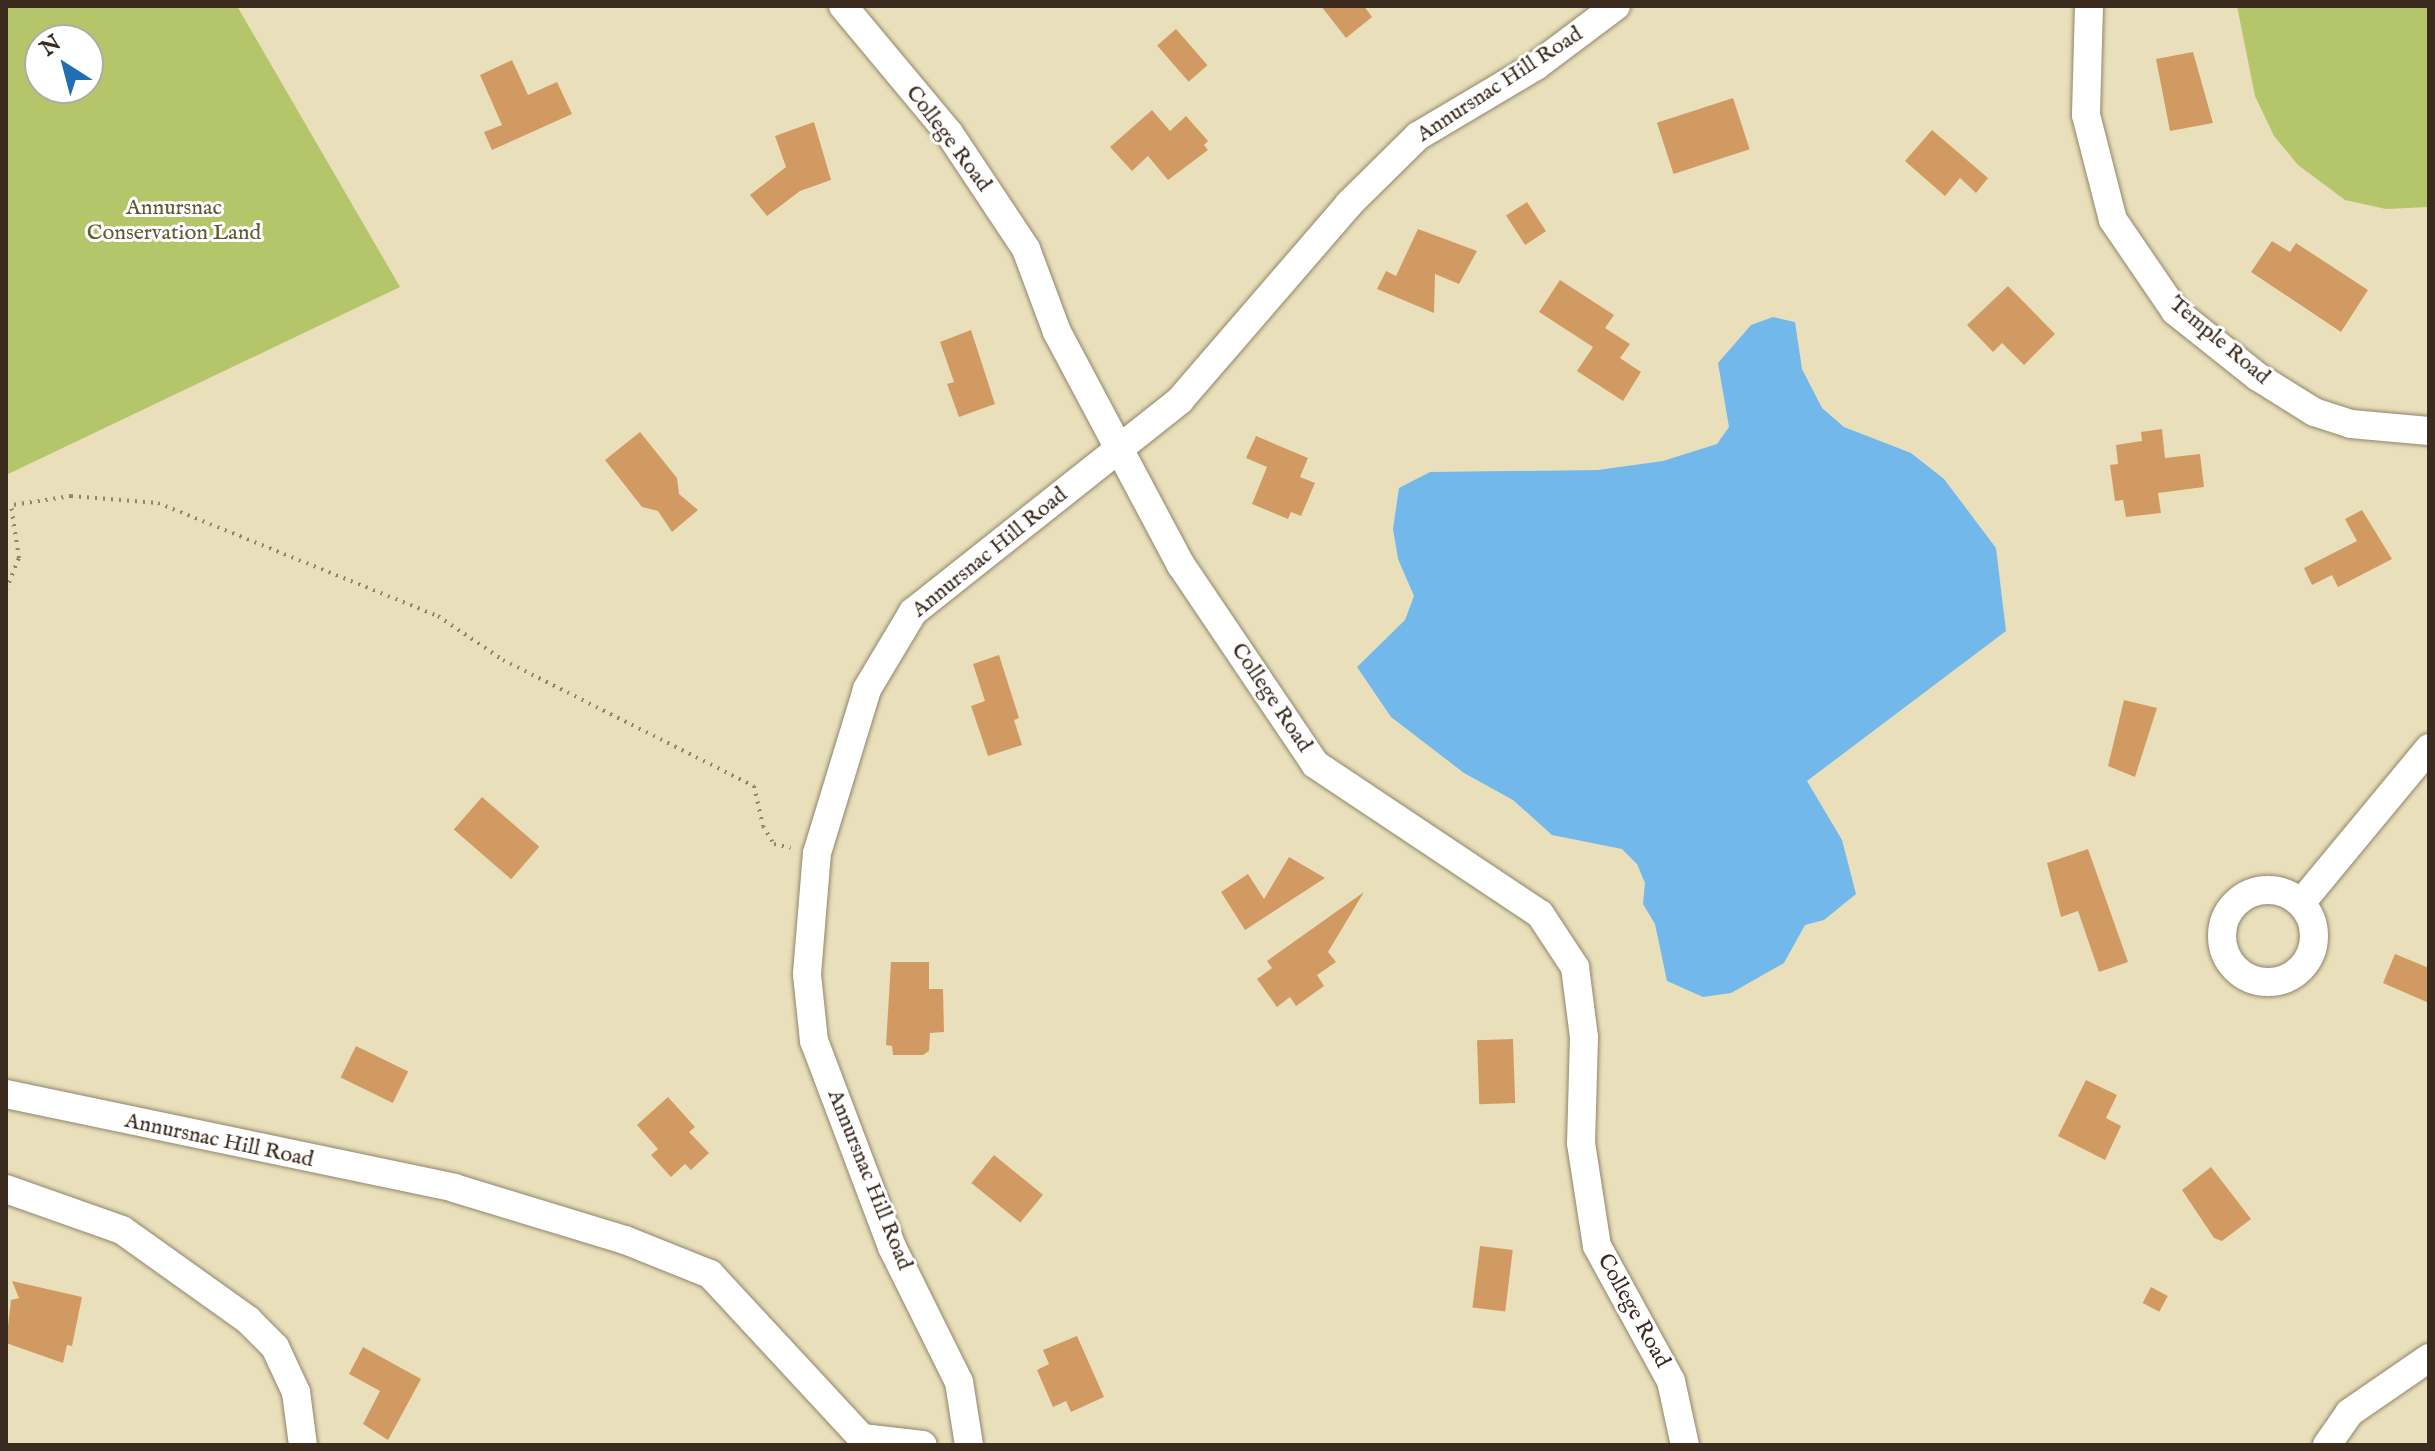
<!DOCTYPE html>
<style>
body{margin:0}
#map{position:relative;width:2435px;height:1451px;overflow:hidden;background:#e9e0bb;font-family:"IM FELL English",serif}
div>[style]{position:absolute}
[style*='--x']{left:calc(var(--x)*1px);top:calc(var(--y)*1px);width:calc(var(--w)*1px);rotate:calc(var(--a)*1deg)}
.green>*{inset:0;background:#b4c669}
.water>*{inset:0;background:#73b8ea}
.building>*{inset:0;background:#d29a63;transform-origin:0 0}
.path>*{height:4px;margin-top:-2px;transform-origin:0;background:repeating-linear-gradient(90deg,#92856c 0 2px,transparent 0 8px)}
.roads{filter:drop-shadow(0 0 2px #92856c) drop-shadow(0 0 2px #92856c)}
.minor>*{height:28px;margin:-14px;padding:0 14px;transform-origin:14px;border-radius:14px;background:#fff}
.minor>.ring{margin:-14px;padding:0;box-sizing:content-box;background:none;border:28px solid #fff;border-radius:50%}
span{translate:-50% -50%;white-space:nowrap;text-align:center;line-height:1.15;-webkit-text-stroke:6px #fff;paint-order:stroke}
.street-label{font-size:22px;color:#3b2a1e}
.park-label{font-size:22px;color:#5f5934}
.frame{position:absolute;inset:0;border:8px solid #3b2a1e;pointer-events:none}
.north{position:absolute;left:24px;top:24px;width:80px;height:80px;box-sizing:border-box;background:#fff;border:2px solid #b1aaa5;border-radius:50%;rotate:324deg;font-size:22px;font-weight:700;line-height:32px;text-align:center;color:#3b2a1e}
.north::after{content:'';display:block;margin:auto;width:28px;height:36px;background:#1f6fb2;clip-path:polygon(50% 0,100% 100%,50% 72%,0 100%)}
</style>
<div id="map">
<div class="green">
<i style="clip-path:polygon(evenodd,6px 6px,237px 6px,400px 287px,6px 475px,6px 6px,40px 40px,88px 40px,88px 88px,40px 88px,40px 40px)"></i>
<i style="clip-path:polygon(2237px 6px,2429px 6px,2429px 207px,2386px 209px,2345px 200px,2298px 165px,2274px 136px,2255px 96px)"></i>
</div>
<div class="water">
<i style="clip-path:polygon(1773px 317px,1795px 322px,1802px 369px,1822px 408px,1844px 427px,1911px 453px,1944px 479px,1996px 548px,2006px 631px,1807px 781px,1842px 840px,1856px 894px,1824px 920px,1805px 925px,1784px 963px,1731px 993px,1703px 997px,1667px 981px,1655px 924px,1643px 904px,1645px 883px,1637px 864px,1622px 849px,1552px 835px,1513px 800px,1464px 773px,1391px 717px,1357px 667px,1405px 620px,1414px 596px,1398px 559px,1393px 529px,1399px 488px,1430px 472px,1598px 470px,1663px 461px,1717px 444px,1729px 427px,1718px 363px,1751px 325px)"></i>
</div>
<div class="building">
<i style="clip-path:polygon(1321px 6px,1364px 6px,1372px 17px,1346px 38px)"></i>
<i style="left:1176px;top:29px;width:48px;height:25px;rotate:49deg"></i>
<i style="clip-path:polygon(2193px 52px,2213px 123px,2170px 131px,2156px 59px)"></i>
<i style="clip-path:polygon(512px 60px,528px 95px,557px 82px,572px 114px,492px 150px,484px 132px,502px 125px,480px 75px)"></i>
<i style="left:1733px;top:98px;width:54px;height:80px;rotate:72deg"></i>
<i style="clip-path:polygon(1152px 110px,1170px 131px,1186px 116px,1208px 141px,1204px 145px,1208px 150px,1168px 180px,1148px 156px,1132px 171px,1110px 147px)"></i>
<i style="clip-path:polygon(814px 122px,831px 180px,800px 191px,767px 216px,750px 195px,786px 167px,775px 136px)"></i>
<i style="clip-path:polygon(1932px 130px,1988px 178px,1976px 193px,1960px 178px,1945px 196px,1905px 161px)"></i>
<i style="left:1527px;top:202px;width:35px;height:25px;rotate:57deg"></i>
<i style="clip-path:polygon(1418px 229px,1477px 251px,1459px 284px,1435px 274px,1434px 313px,1377px 289px,1386px 271px,1396px 276px)"></i>
<i style="clip-path:polygon(2272px 241px,2290px 252px,2296px 243px,2368px 290px,2341px 332px,2251px 272px)"></i>
<i style="clip-path:polygon(1560px 280px,1614px 315px,1605px 328px,1630px 344px,1620px 358px,1641px 372px,1623px 401px,1577px 371px,1593px 347px,1539px 312px)"></i>
<i style="clip-path:polygon(2008px 286px,2055px 334px,2024px 365px,2002px 343px,1993px 352px,1967px 325px)"></i>
<i style="clip-path:polygon(971px 330px,995px 404px,959px 417px,947px 384px,954px 382px,940px 342px)"></i>
<i style="clip-path:polygon(2162px 429px,2165px 458px,2200px 454px,2204px 487px,2158px 493px,2161px 513px,2126px 517px,2123px 500px,2115px 501px,2110px 465px,2118px 464px,2116px 445px,2142px 441px,2141px 432px)"></i>
<i style="clip-path:polygon(640px 432px,677px 478px,679px 494px,698px 510px,672px 532px,658px 511px,642px 507px,605px 460px)"></i>
<i style="clip-path:polygon(1256px 436px,1308px 458px,1300px 477px,1315px 483px,1301px 516px,1291px 512px,1288px 519px,1252px 504px,1267px 467px,1246px 458px)"></i>
<i style="clip-path:polygon(2362px 510px,2392px 559px,2338px 587px,2332px 575px,2312px 585px,2304px 568px,2357px 541px,2345px 519px)"></i>
<i style="clip-path:polygon(999px 655px,1019px 718px,1014px 720px,1022px 745px,988px 756px,971px 706px,985px 701px,973px 664px)"></i>
<i style="clip-path:polygon(2124px 700px,2157px 708px,2135px 777px,2108px 766px)"></i>
<i style="left:482px;top:797px;width:76px;height:43px;rotate:41deg"></i>
<i style="clip-path:polygon(2088px 849px,2128px 962px,2099px 972px,2078px 911px,2061px 917px,2047px 863px)"></i>
<i style="clip-path:polygon(1289px 857px,1325px 878px,1245px 930px,1221px 892px,1248px 874px,1264px 899px)"></i>
<i style="clip-path:polygon(1364px 892px,1328px 952px,1336px 962px,1317px 975px,1324px 986px,1296px 1006px,1290px 997px,1277px 1007px,1257px 979px,1272px 968px,1267px 961px)"></i>
<i style="clip-path:polygon(2395px 954px,2429px 968px,2429px 1003px,2383px 983px)"></i>
<i style="clip-path:polygon(891px 962px,929px 962px,929px 989px,943px 989px,944px 1032px,930px 1033px,929px 1051px,923px 1055px,893px 1055px,892px 1046px,886px 1045px)"></i>
<i style="left:1513px;top:1039px;width:64px;height:36px;rotate:88deg"></i>
<i style="left:356px;top:1046px;width:58px;height:35px;rotate:26deg"></i>
<i style="clip-path:polygon(2086px 1080px,2117px 1095px,2106px 1118px,2121px 1126px,2105px 1160px,2058px 1136px)"></i>
<i style="clip-path:polygon(668px 1097px,695px 1127px,689px 1132px,709px 1153px,691px 1170px,685px 1164px,671px 1177px,651px 1155px,658px 1149px,637px 1125px)"></i>
<i style="left:994px;top:1155px;width:63px;height:36px;rotate:39deg"></i>
<i style="clip-path:polygon(2211px 1167px,2251px 1219px,2222px 1241px,2214px 1238px,2182px 1190px)"></i>
<i style="left:1480px;top:1246px;width:33px;height:62px;rotate:7deg"></i>
<i style="clip-path:polygon(12px 1281px,82px 1297px,72px 1346px,67px 1345px,63px 1363px,6px 1343px,11px 1300px,19px 1298px)"></i>
<i style="left:2151px;top:1287px;width:19px;height:18px;rotate:28deg"></i>
<i style="clip-path:polygon(1077px 1336px,1104px 1397px,1071px 1412px,1066px 1401px,1053px 1407px,1037px 1370px,1049px 1364px,1043px 1350px)"></i>
<i style="clip-path:polygon(363px 1347px,421px 1379px,388px 1440px,363px 1424px,380px 1391px,349px 1374px)"></i>
</div>
<div class="path">
<i style="--x:6;--y:506;--w:66;--a:-8.7"></i>
<i style="--x:71;--y:496;--w:87;--a:4.6"></i>
<i style="--x:158;--y:503;--w:302;--a:22"></i>
<i style="--x:438;--y:616;--w:78;--a:34.1"></i>
<i style="--x:503;--y:660;--w:281;--a:26.7"></i>
<i style="--x:754;--y:786;--w:41;--a:77.3"></i>
<i style="--x:763;--y:826;--w:21;--a:59"></i>
<i style="--x:774;--y:844;--w:17;--a:13"></i>
<i style="--x:6;--y:590;--w:35;--a:-68"></i>
<i style="--x:19;--y:558;--w:54;--a:-98.6"></i>
</div>
<div class="roads">
<div class="minor">
<i style="--x:843;--y:6;--w:165;--a:50.2"></i>
<i style="--x:949;--y:133;--w:139;--a:56.4"></i>
<i style="--x:1026;--y:249;--w:89;--a:69.5"></i>
<i style="--x:1057;--y:332;--w:264;--a:62"></i>
<i style="--x:1181;--y:565;--w:240;--a:56"></i>
<i style="--x:1315;--y:764;--w:270;--a:33.7"></i>
<i style="--x:1540;--y:914;--w:64;--a:56.6"></i>
<i style="--x:1575;--y:967;--w:71;--a:82.7"></i>
<i style="--x:1584;--y:1037;--w:106;--a:91.6"></i>
<i style="--x:1581;--y:1143;--w:104;--a:81.2"></i>
<i style="--x:1597;--y:1246;--w:154;--a:61.3"></i>
<i style="--x:1671;--y:1381;--w:66;--a:77.7"></i>
<i style="--x:2089;--y:6;--w:109;--a:91.6"></i>
<i style="--x:2086;--y:115;--w:108;--a:75.6"></i>
<i style="--x:2113;--y:220;--w:110;--a:55.7"></i>
<i style="--x:2175;--y:311;--w:106;--a:38.5"></i>
<i style="--x:2258;--y:377;--w:66;--a:32"></i>
<i style="--x:2314;--y:412;--w:39;--a:18"></i>
<i style="--x:2351;--y:424;--w:78;--a:5.1"></i>
<i class="ring" style="left:2222px;top:890px;width:64px;height:64px"></i>
<i style="--x:2301;--y:903;--w:201;--a:-50.4"></i>
<i style="--x:6;--y:1094;--w:458;--a:11.8"></i>
<i style="--x:454;--y:1188;--w:179;--a:16.9"></i>
<i style="--x:625;--y:1240;--w:92;--a:21.8"></i>
<i style="--x:710;--y:1274;--w:224;--a:47.2"></i>
<i style="--x:862;--y:1438;--w:61;--a:6.5"></i>
<i style="--x:6;--y:1189;--w:123;--a:19.5"></i>
<i style="--x:122;--y:1230;--w:155;--a:35.5"></i>
<i style="--x:248;--y:1320;--w:38;--a:45"></i>
<i style="--x:275;--y:1347;--w:50;--a:65"></i>
<i style="--x:296;--y:1392;--w:53;--a:82.5"></i>
<i style="--x:969;--y:1445;--w:64;--a:-99"></i>
<i style="--x:959;--y:1382;--w:151;--a:-116.4"></i>
<i style="--x:892;--y:1247;--w:220;--a:-110.7"></i>
<i style="--x:814;--y:1041;--w:67;--a:-96"></i>
<i style="--x:807;--y:974;--w:121;--a:-85.3"></i>
<i style="--x:817;--y:853;--w:171;--a:-73"></i>
<i style="--x:867;--y:689;--w:90;--a:-59.1"></i>
<i style="--x:913;--y:612;--w:341;--a:-38.4"></i>
<i style="--x:1180;--y:400;--w:259;--a:-49.2"></i>
<i style="--x:1349;--y:204;--w:97;--a:-44.6"></i>
<i style="--x:1418;--y:136;--w:137;--a:-30.7"></i>
<i style="--x:1536;--y:66;--w:100;--a:-36.9"></i>
<i style="--x:2327;--y:1445;--w:39;--a:-55"></i>
<i style="--x:2349;--y:1413;--w:97;--a:-34.5"></i>
</div>
</div>
<div class="street-label">
<span style="left:1500px;top:85px;rotate:-33deg">Annursnac Hill Road</span>
<span style="left:948px;top:139px;rotate:53deg">College Road</span>
<span style="left:2219px;top:341px;rotate:40deg">Temple Road</span>
<span style="left:990px;top:553px;rotate:-39deg">Annursnac Hill Road</span>
<span style="left:1271px;top:698px;rotate:56deg">College Road</span>
<span style="left:219px;top:1141px;rotate:12deg">Annursnac Hill Road</span>
<span style="left:869px;top:1180px;rotate:68deg">Annursnac Hill Road</span>
<span style="left:1633px;top:1311px;rotate:61deg">College Road</span>
</div>
<div class="park-label">
<span style="left:174px;top:221px">Annursnac<br>Conservation Land</span>
</div>
<div class="frame"></div>
<div class="north">N</div>
</div>
